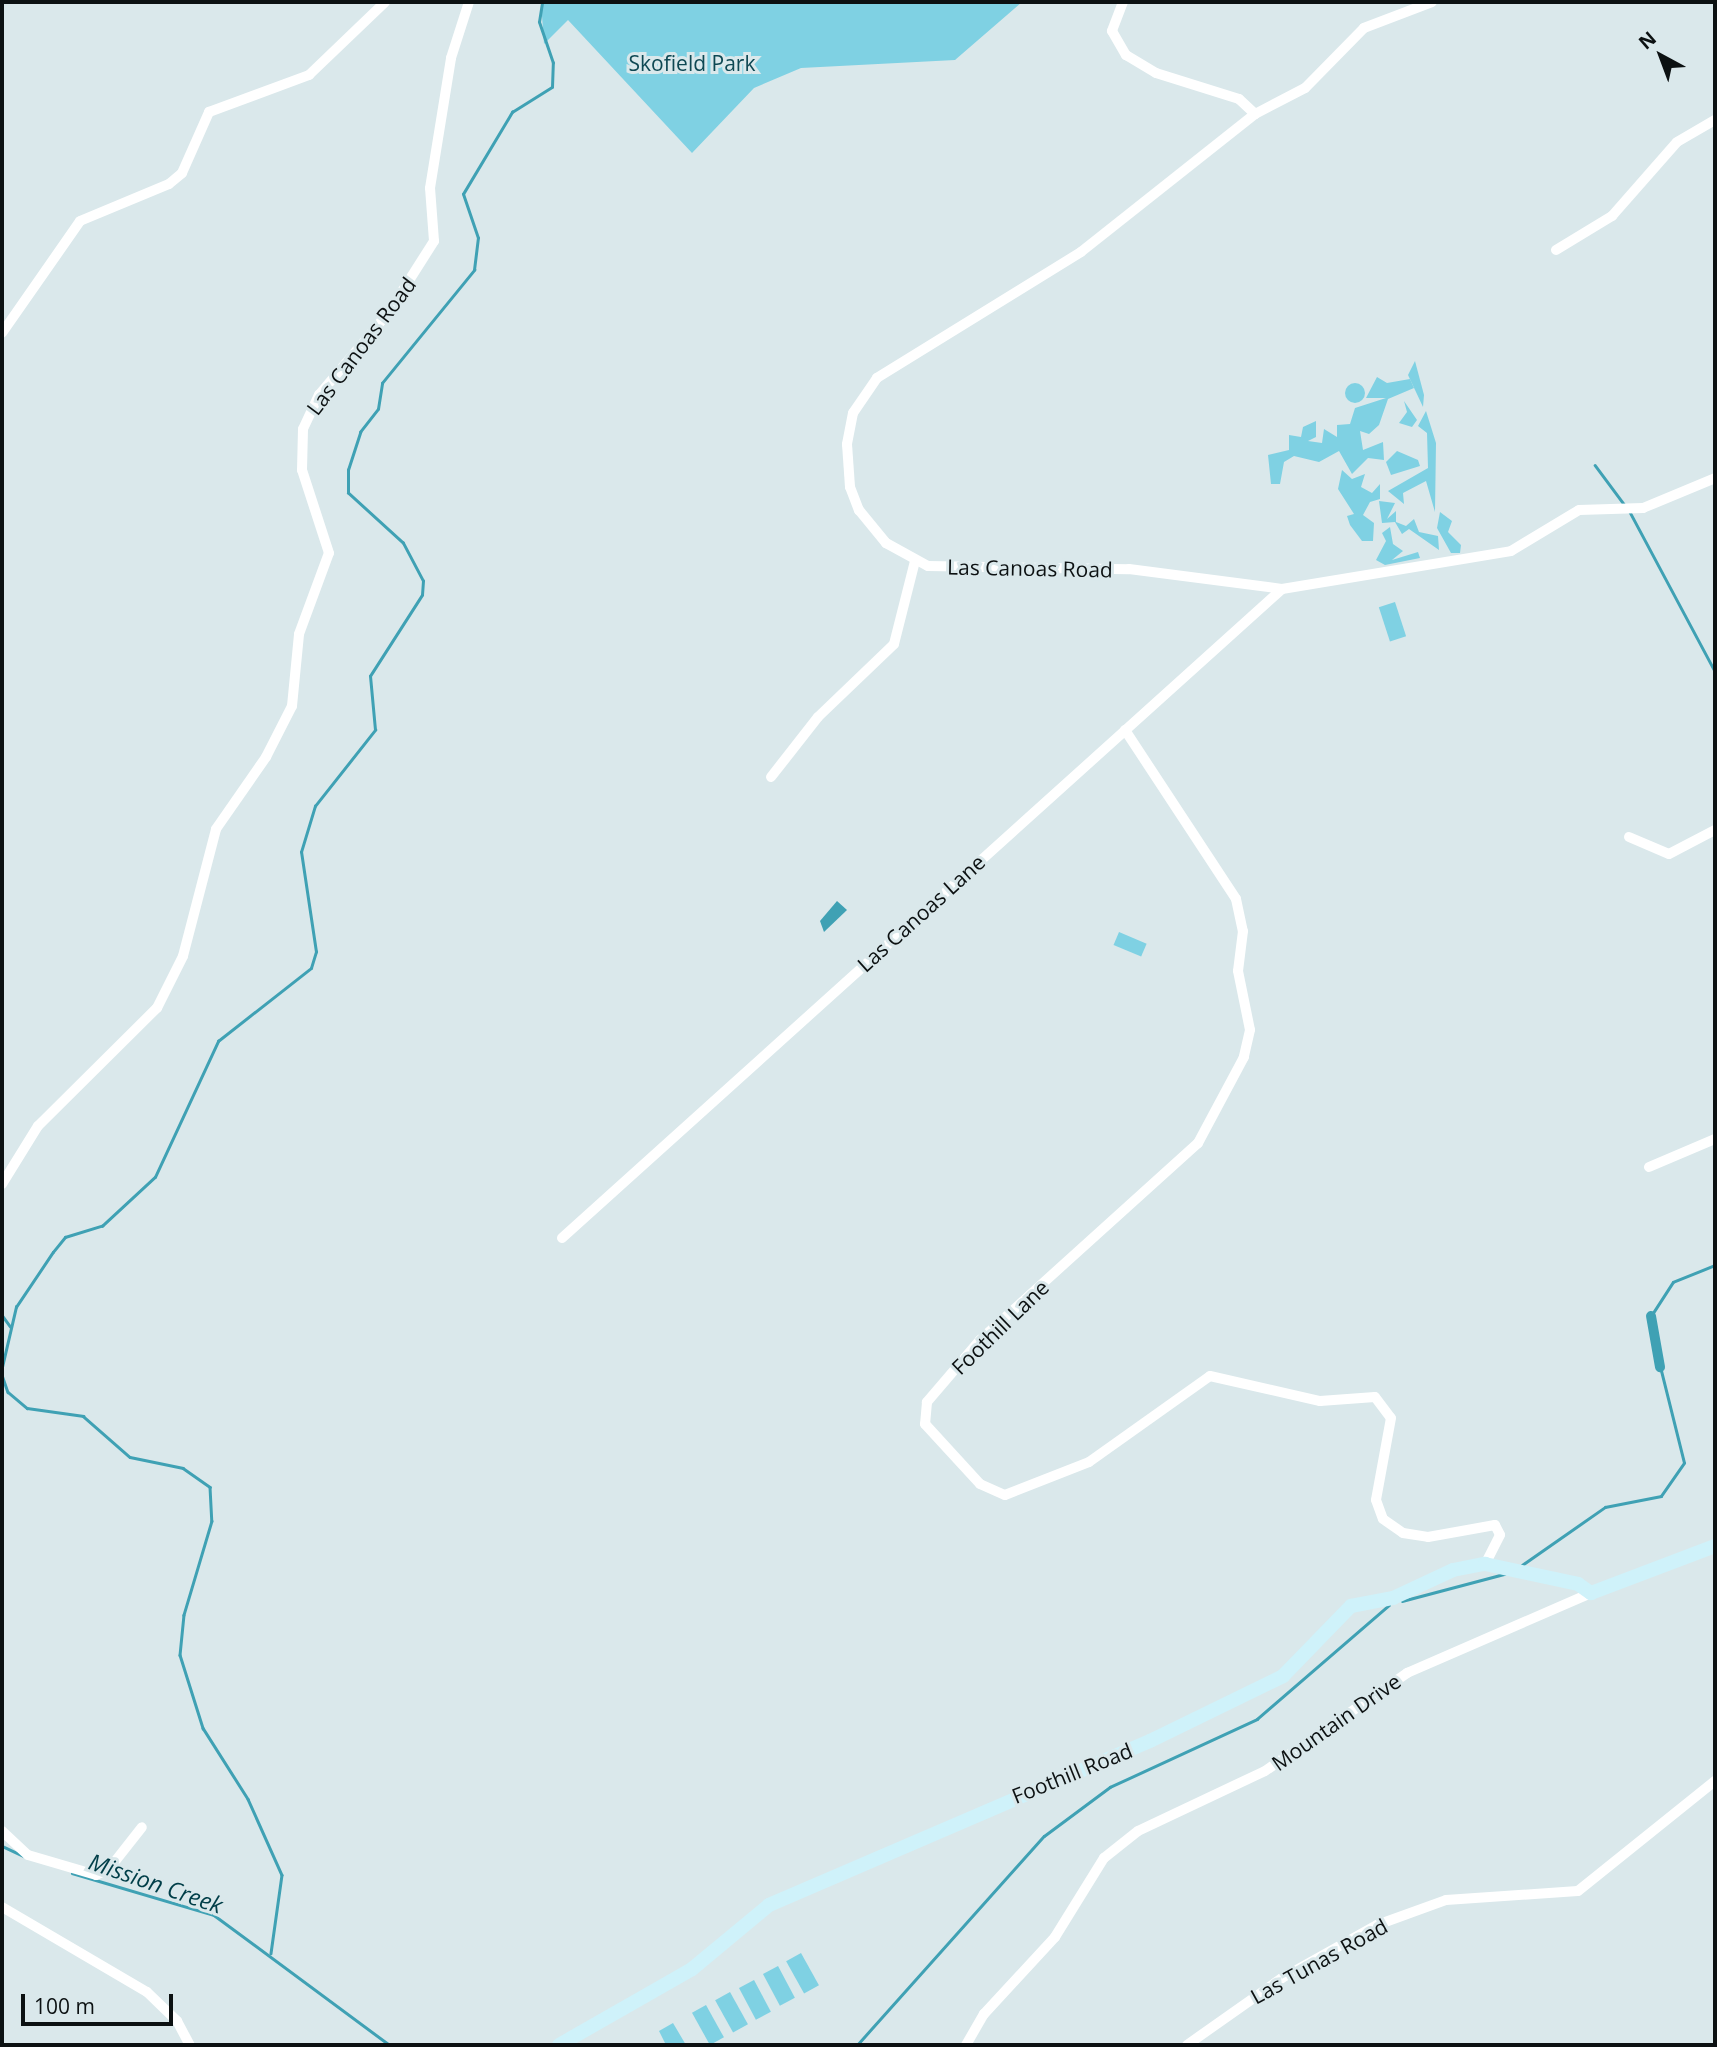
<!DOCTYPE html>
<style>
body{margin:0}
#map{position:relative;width:1717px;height:2047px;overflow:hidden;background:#dae8eb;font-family:"Open Sans",sans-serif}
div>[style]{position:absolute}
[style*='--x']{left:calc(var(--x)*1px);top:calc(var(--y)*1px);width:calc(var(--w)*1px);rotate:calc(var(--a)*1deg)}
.green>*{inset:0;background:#7fd1e3;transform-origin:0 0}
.round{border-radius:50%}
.water>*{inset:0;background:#3fa1b4}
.stream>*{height:2.5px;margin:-1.25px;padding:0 1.25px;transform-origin:1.25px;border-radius:1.25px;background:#3fa1b4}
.canal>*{height:10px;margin:-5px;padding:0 5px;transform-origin:5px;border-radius:5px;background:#3fa1b4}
.minor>*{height:10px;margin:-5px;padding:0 5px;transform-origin:5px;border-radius:5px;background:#fff}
.secondary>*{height:14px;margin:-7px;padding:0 7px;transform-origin:7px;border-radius:7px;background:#cff2fa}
span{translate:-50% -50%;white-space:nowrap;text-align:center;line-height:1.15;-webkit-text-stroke:6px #dae8eb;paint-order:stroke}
.park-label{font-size:21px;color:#0e4853}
.street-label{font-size:21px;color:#0c1112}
.water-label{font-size:23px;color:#003e48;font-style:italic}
.frame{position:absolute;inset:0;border:4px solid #0c1112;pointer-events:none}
.north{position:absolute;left:1626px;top:21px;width:70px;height:70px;-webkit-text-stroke:5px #dae8eb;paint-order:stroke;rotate:319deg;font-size:19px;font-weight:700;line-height:28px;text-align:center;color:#0c1112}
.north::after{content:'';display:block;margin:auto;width:24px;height:32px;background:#0c1112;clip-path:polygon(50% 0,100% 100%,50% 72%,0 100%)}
.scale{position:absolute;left:21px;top:1994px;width:152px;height:32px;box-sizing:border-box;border:4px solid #0c1112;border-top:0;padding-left:9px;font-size:21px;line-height:24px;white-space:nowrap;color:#0c1112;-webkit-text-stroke:5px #dae8eb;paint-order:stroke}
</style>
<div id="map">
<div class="green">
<i style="clip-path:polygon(541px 2px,1022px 2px,955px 60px,801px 68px,754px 88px,692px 153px,568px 20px,544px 44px)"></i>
<i style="clip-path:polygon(1415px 361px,1424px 395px,1423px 407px,1408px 375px)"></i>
<i style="clip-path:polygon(1377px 377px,1387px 383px,1410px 379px,1414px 388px,1388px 399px,1379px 425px,1369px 434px,1360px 431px,1363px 450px,1383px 442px,1384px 460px,1368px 458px,1352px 474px,1339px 451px,1319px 462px,1294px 456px,1284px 462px,1280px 484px,1271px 484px,1268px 455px,1289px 450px,1289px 435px,1301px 437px,1303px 427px,1316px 421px,1316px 437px,1308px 441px,1322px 443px,1324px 429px,1337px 437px,1337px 425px,1350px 424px,1355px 408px,1386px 398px,1366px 398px)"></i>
<i class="round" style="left:1345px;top:383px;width:20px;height:20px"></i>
<i style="clip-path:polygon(1404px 401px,1417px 420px,1412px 427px,1399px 423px,1407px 412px)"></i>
<i style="clip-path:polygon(1426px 411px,1436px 443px,1435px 512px,1426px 481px,1403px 493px,1404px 504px,1388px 491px,1428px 468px,1427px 433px,1418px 426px)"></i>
<i style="clip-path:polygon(1397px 451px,1418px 460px,1420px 466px,1391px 475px,1386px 462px)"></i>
<i style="clip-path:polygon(1342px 470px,1352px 479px,1365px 474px,1361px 487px,1372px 493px,1380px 484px,1380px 499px,1370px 502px,1363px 515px,1374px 523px,1373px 541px,1362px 541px,1350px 525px,1347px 516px,1354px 514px,1338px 489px)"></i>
<i style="clip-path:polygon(1379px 501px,1395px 503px,1387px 519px,1396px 511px,1396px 522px,1406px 526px,1414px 519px,1419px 532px,1438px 536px,1439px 550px,1409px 529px,1402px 534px,1395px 522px,1382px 523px)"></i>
<i style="clip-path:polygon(1440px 512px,1452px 521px,1448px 532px,1461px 545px,1460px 553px,1451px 553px,1437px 528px)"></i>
<i style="clip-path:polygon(1390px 527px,1393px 544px,1403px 551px,1392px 560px,1418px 552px,1420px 558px,1385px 565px,1376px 560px,1386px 541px,1382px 533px)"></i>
<i style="left:1395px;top:602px;width:36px;height:17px;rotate:72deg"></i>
<i style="left:1119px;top:932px;width:30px;height:14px;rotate:23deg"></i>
<i style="left:801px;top:1953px;width:37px;height:17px;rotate:61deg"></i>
<i style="left:778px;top:1966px;width:36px;height:17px;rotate:62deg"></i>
<i style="left:754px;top:1980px;width:36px;height:17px;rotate:62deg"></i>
<i style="left:730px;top:1992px;width:37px;height:17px;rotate:61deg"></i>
<i style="left:706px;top:2005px;width:37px;height:16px;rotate:61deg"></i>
<i style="clip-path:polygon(673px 2023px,686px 2045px,666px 2045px,659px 2031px)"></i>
</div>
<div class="water">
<i style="clip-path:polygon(837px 901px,847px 910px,824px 932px,820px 921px)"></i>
</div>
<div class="stream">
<i style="--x:1595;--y:465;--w:49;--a:53.4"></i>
<i style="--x:1630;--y:512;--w:180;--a:61.9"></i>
<i style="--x:2;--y:1315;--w:14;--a:54"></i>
<i style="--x:1651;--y:1316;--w:40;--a:-57.1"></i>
<i style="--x:1673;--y:1282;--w:45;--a:-22"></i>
<i style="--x:2;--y:1367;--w:62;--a:-76.9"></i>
<i style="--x:16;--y:1307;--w:66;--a:-56.1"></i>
<i style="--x:53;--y:1252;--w:19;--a:-51"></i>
<i style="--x:65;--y:1237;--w:39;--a:-17"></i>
<i style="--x:102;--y:1226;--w:72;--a:-42.8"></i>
<i style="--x:155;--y:1177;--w:150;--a:-65.1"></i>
<i style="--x:218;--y:1041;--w:118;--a:-38.1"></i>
<i style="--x:311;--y:968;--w:17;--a:-73"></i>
<i style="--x:316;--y:952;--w:101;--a:-98.5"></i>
<i style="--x:301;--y:852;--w:48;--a:-73.1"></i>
<i style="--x:315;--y:806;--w:97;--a:-51.7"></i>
<i style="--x:375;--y:730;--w:54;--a:-95.3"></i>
<i style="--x:370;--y:676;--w:96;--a:-57.3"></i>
<i style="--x:422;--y:595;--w:14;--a:-86"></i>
<i style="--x:423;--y:581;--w:43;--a:-117.8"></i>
<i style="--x:403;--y:543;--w:74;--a:-137.7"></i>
<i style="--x:348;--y:493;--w:23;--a:-90"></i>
<i style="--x:348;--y:470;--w:40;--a:-72"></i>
<i style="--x:360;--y:432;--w:29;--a:-52"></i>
<i style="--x:378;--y:409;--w:26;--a:-81"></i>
<i style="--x:382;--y:383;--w:146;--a:-50.8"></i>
<i style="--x:474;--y:270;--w:32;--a:-83"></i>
<i style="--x:478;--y:238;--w:46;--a:-108.8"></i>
<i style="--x:463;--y:194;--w:96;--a:-59.1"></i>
<i style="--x:512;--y:112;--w:47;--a:-32"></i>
<i style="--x:552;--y:87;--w:24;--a:-88"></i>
<i style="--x:553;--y:63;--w:43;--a:-108.9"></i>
<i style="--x:539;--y:22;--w:20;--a:-81"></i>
<i style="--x:2;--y:1375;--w:18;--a:71"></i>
<i style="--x:8;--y:1392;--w:25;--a:40"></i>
<i style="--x:27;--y:1408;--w:57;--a:8.1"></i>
<i style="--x:83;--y:1416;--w:62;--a:41.1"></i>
<i style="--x:130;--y:1457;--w:54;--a:11.7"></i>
<i style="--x:183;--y:1468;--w:33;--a:35"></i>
<i style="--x:210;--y:1487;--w:34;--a:87"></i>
<i style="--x:212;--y:1521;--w:98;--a:106.6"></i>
<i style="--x:184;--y:1615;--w:40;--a:95.7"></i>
<i style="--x:180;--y:1655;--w:77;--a:72.5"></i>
<i style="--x:203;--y:1728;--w:84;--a:57.6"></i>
<i style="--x:248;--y:1799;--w:83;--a:65.9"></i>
<i style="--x:282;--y:1875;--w:79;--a:98"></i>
<i style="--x:1522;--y:1565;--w:101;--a:-34.9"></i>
<i style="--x:1605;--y:1507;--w:57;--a:-11.1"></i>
<i style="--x:1661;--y:1496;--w:40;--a:-55.1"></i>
<i style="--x:1684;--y:1463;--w:99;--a:-104"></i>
<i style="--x:1402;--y:1601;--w:106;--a:-14.8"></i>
<i style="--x:2;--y:1846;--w:26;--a:25"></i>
<i style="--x:72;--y:1873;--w:148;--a:16.5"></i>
<i style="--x:214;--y:1915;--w:219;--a:36.5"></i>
<i style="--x:857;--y:2045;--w:280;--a:-48.2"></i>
<i style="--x:1044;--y:1836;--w:82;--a:-36.6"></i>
<i style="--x:1110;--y:1787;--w:162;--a:-24.8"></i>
<i style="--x:1257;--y:1719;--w:174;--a:-40.8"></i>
</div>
<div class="canal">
<i style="--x:1651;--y:1316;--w:52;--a:80"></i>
</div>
<div class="minor">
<i style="--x:1123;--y:2;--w:31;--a:111"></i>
<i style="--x:1112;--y:31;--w:28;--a:60"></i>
<i style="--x:1126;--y:55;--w:35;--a:31"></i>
<i style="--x:1156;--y:73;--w:87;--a:17.4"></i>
<i style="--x:1239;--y:99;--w:22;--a:43"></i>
<i style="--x:1432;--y:2;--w:73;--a:159.1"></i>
<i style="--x:1364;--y:28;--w:84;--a:134.5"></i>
<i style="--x:1305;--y:88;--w:56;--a:152.5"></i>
<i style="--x:1255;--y:114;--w:222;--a:141.6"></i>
<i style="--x:1081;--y:252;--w:240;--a:148.3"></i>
<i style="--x:877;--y:378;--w:42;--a:124.4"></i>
<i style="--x:853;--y:413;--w:32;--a:101"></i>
<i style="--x:847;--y:444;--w:43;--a:86"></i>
<i style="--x:850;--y:487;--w:25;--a:69"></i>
<i style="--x:859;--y:510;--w:43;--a:50.7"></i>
<i style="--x:886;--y:543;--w:48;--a:28.7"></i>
<i style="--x:928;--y:566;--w:201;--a:0.9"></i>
<i style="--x:1129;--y:569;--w:154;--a:7.4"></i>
<i style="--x:1282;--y:589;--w:232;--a:-9.4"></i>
<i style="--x:1511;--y:551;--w:79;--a:-31.1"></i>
<i style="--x:1579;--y:510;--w:64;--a:-1.8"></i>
<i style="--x:1643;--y:508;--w:78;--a:-22.6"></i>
<i style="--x:1556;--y:250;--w:66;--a:-31.3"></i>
<i style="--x:1612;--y:216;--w:98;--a:-48.7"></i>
<i style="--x:1677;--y:142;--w:44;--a:-30.1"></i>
<i style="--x:2;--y:333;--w:136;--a:-55.1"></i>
<i style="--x:80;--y:221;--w:96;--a:-22.6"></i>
<i style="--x:169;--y:184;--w:17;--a:-40"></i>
<i style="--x:182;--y:173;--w:67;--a:-66.1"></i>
<i style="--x:209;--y:112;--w:107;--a:-20.3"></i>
<i style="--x:309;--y:75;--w:105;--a:-43.8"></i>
<i style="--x:1125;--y:730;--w:202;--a:56.7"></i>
<i style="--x:1236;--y:899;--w:33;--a:78"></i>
<i style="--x:1243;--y:931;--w:40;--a:97.1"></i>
<i style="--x:1238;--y:971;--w:60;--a:78.5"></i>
<i style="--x:1250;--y:1030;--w:28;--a:103"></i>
<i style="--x:1244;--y:1057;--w:98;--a:118.1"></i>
<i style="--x:1198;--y:1143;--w:294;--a:137.9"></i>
<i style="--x:980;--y:1340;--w:82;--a:130.5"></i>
<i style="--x:927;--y:1402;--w:22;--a:95"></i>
<i style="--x:925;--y:1424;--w:81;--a:47.5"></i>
<i style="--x:980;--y:1484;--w:27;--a:24"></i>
<i style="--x:1005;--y:1495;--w:90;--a:-21.4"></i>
<i style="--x:1089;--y:1462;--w:148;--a:-35.4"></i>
<i style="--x:1210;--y:1376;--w:113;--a:12.8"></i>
<i style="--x:1320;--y:1401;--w:55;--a:-4.2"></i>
<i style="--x:1375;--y:1397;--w:26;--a:53"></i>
<i style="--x:1391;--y:1418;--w:83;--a:100.4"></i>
<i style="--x:1376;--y:1500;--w:20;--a:70"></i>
<i style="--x:1383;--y:1519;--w:24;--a:35"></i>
<i style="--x:1403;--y:1533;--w:25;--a:9"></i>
<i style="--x:1428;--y:1537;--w:68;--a:-10.2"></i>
<i style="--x:1495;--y:1525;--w:11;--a:63"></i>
<i style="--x:1500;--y:1535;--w:33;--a:117"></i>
<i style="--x:771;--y:777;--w:76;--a:-51.9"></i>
<i style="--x:818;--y:717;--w:105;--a:-43.8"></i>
<i style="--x:894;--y:644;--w:86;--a:-75.8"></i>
<i style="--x:1629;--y:837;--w:43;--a:23"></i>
<i style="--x:1669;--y:854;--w:52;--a:-27.6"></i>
<i style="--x:1649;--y:1167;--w:72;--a:-23"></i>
<i style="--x:2;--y:1184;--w:68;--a:-58.2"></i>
<i style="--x:38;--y:1126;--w:168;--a:-44.8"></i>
<i style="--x:157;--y:1008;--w:58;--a:-63.4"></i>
<i style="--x:183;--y:956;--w:131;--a:-75.4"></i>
<i style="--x:216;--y:829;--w:88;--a:-55.2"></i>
<i style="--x:266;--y:757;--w:57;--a:-63"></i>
<i style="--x:292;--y:706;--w:72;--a:-84.4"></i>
<i style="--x:299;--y:634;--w:86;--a:-69.7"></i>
<i style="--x:329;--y:553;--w:87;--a:-108"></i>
<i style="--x:302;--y:470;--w:41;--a:-88.6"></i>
<i style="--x:303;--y:429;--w:38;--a:-65"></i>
<i style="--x:319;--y:395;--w:109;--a:-49.9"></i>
<i style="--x:389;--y:312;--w:84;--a:-57.6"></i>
<i style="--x:434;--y:241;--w:53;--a:-94.3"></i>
<i style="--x:430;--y:188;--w:132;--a:-80.8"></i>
<i style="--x:451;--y:58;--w:59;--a:-72.2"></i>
<i style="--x:562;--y:1238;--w:969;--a:-42.03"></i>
<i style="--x:2;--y:1831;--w:35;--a:43"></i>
<i style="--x:28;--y:1855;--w:71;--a:16.4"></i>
<i style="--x:96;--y:1875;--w:14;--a:-25"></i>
<i style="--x:109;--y:1869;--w:53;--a:-51.8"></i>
<i style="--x:2;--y:1907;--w:168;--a:30.4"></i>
<i style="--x:147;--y:1992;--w:42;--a:44"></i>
<i style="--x:177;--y:2021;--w:27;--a:62"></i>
<i style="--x:966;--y:2045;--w:36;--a:-60"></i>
<i style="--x:984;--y:2014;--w:105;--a:-47.3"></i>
<i style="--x:1055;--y:1937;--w:93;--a:-58.2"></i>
<i style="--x:1104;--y:1858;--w:43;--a:-38.5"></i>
<i style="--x:1138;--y:1831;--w:140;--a:-25.3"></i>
<i style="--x:1265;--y:1771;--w:173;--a:-34.6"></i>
<i style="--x:1407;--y:1673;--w:201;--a:-23.5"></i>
<i style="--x:1187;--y:2045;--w:116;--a:-35.2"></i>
<i style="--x:1282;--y:1978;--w:109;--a:-29.2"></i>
<i style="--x:1377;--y:1925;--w:73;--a:-19.9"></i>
<i style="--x:1446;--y:1900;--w:132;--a:-3.9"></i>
<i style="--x:1578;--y:1891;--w:176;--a:-38.8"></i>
</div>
<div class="secondary">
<i style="--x:559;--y:2045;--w:153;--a:-29.7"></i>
<i style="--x:692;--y:1969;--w:100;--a:-39.7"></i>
<i style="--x:769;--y:1905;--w:415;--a:-23.3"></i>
<i style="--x:1150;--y:1741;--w:148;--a:-26"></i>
<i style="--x:1283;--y:1676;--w:98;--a:-45.8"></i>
<i style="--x:1351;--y:1606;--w:43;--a:-10.8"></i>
<i style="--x:1393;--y:1598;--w:66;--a:-25"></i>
<i style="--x:1453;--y:1570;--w:33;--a:-11"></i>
<i style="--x:1485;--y:1564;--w:95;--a:12.1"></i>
<i style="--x:1578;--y:1584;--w:16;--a:35"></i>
<i style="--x:1591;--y:1593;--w:133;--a:-20.8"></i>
</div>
<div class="park-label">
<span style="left:692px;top:63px">Skofield Park</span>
</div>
<div class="street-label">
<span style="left:361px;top:346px;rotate:-53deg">Las Canoas Road</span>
<span style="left:1030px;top:568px;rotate:1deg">Las Canoas Road</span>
<span style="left:921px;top:913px;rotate:-42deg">Las Canoas Lane</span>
<span style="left:1000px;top:1327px;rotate:-44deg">Foothill Lane</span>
<span style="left:1336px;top:1722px;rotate:-35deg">Mountain Drive</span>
<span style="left:1072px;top:1773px;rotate:-22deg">Foothill Road</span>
<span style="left:1319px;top:1961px;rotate:-29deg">Las Tunas Road</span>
</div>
<div class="water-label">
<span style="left:156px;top:1883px;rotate:19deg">Mission Creek</span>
</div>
<div class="frame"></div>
<div class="north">N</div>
<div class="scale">100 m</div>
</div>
